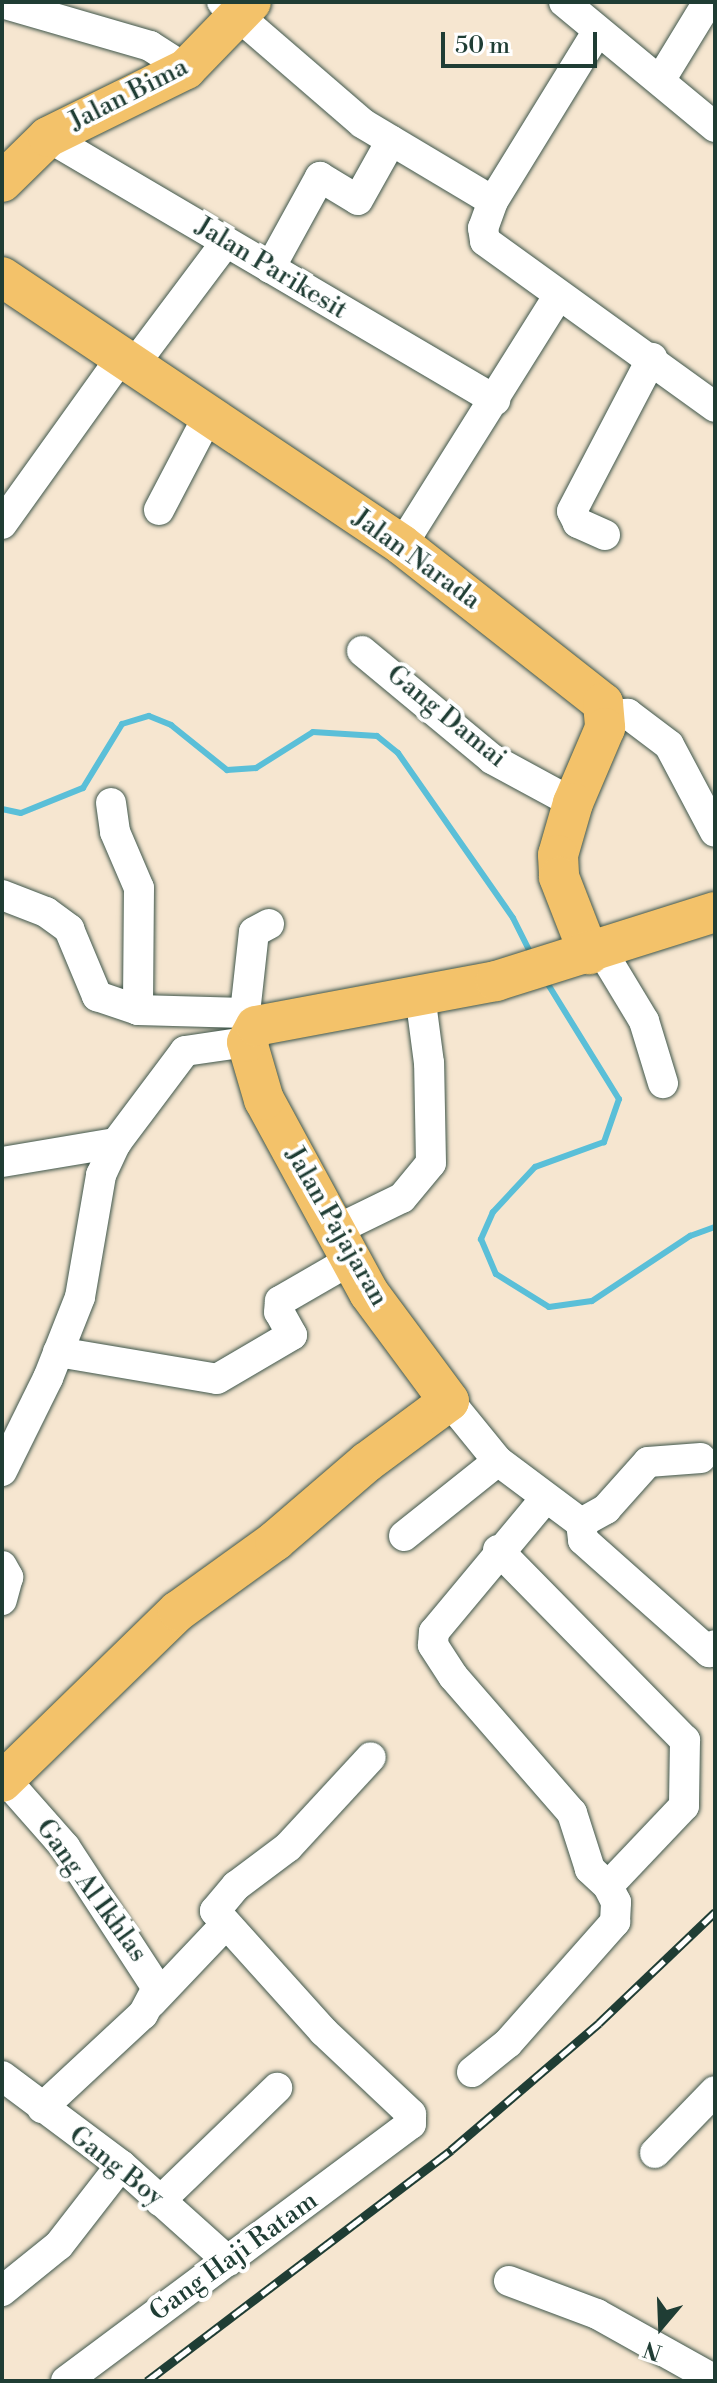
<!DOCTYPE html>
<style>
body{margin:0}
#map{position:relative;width:717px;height:2383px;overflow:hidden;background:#f6e6d0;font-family:"Libre Bodoni",serif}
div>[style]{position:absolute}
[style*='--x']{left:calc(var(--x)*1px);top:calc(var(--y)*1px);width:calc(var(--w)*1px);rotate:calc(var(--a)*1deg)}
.stream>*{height:6px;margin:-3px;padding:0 3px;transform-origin:3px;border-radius:3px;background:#5abfd8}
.roads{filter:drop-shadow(0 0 2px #3f564b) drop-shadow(0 0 2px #3f564b)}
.minor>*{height:30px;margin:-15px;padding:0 15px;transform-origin:15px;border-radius:15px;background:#fff}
.major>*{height:40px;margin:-20px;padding:0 20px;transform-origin:20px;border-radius:20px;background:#f3c26a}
.rail>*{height:9px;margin-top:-4.5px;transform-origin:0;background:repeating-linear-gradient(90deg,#fff 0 18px,#1f3d34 0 36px);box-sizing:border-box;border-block:2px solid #1f3d34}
span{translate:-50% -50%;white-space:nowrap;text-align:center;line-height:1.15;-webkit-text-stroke:8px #fff;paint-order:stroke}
.street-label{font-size:26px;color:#1f3d34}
.frame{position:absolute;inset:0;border:4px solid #1f3d34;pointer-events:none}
.north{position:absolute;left:621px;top:2287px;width:80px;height:80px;-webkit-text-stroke:6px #fff;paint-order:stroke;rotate:199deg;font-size:22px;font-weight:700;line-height:32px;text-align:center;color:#1f3d34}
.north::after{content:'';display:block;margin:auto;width:28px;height:36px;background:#1f3d34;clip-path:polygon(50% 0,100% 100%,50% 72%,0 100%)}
.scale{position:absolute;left:441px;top:32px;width:156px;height:36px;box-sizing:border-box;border:4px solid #1f3d34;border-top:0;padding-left:10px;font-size:24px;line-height:28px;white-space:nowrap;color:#1f3d34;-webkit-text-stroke:6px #fff;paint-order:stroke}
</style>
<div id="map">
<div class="stream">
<i style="--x:2;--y:809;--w:19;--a:12"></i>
<i style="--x:21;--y:813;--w:67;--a:-22"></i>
<i style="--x:83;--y:788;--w:75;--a:-58.6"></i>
<i style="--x:122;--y:724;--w:28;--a:-17"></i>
<i style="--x:149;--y:716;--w:24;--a:22"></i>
<i style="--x:171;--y:725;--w:72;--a:38.8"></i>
<i style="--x:227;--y:770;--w:29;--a:-4"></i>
<i style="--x:256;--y:768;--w:67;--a:-32.3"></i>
<i style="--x:313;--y:732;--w:64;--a:3.6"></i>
<i style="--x:377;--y:736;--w:27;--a:39"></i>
<i style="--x:398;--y:753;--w:201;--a:55.1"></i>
<i style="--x:513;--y:918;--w:40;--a:63.4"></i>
<i style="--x:546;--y:981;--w:139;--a:58.3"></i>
<i style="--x:619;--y:1099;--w:46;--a:109.2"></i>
<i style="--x:604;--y:1142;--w:73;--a:160.1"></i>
<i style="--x:535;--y:1167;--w:62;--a:133"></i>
<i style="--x:493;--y:1212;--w:30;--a:114"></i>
<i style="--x:481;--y:1239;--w:38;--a:67"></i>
<i style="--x:496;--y:1274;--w:62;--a:31.9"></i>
<i style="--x:549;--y:1307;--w:43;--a:-7.9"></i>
<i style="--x:592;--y:1301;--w:118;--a:-33.6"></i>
<i style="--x:690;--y:1236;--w:27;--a:-20"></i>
</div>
<div class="roads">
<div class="minor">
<i style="--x:222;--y:2;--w:185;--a:40.8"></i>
<i style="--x:362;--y:123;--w:152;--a:30.8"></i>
<i style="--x:564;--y:2;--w:196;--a:39.6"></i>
<i style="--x:2;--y:3;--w:154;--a:16.2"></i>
<i style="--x:150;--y:46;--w:43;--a:32.6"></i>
<i style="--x:597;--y:32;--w:198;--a:121.6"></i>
<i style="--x:493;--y:201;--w:29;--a:110"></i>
<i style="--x:483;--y:228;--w:13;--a:81"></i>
<i style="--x:485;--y:241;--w:284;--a:35.8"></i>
<i style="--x:661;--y:79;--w:90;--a:-58.6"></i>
<i style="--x:48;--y:137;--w:519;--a:30.47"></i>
<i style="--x:270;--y:268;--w:104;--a:-61.2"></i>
<i style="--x:320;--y:177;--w:44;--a:31.2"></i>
<i style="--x:358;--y:200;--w:68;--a:-60.8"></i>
<i style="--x:133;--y:366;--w:155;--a:-53.1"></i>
<i style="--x:159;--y:510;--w:104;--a:-62.4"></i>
<i style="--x:2;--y:524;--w:204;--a:-54.4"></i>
<i style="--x:605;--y:535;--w:30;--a:-156"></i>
<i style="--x:578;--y:523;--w:13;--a:-117"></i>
<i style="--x:572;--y:511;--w:173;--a:-62.4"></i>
<i style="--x:402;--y:545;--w:295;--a:-57.9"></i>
<i style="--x:362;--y:651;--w:169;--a:39.7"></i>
<i style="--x:492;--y:759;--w:92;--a:28.5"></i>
<i style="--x:606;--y:715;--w:22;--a:-3"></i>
<i style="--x:628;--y:714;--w:51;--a:37.1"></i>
<i style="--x:669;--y:745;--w:98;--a:62.1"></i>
<i style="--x:111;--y:803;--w:29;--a:82"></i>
<i style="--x:115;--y:832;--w:61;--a:66.8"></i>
<i style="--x:139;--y:888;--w:122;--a:90.5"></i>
<i style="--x:2;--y:895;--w:47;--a:21.1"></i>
<i style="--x:46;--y:912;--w:29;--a:36"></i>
<i style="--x:69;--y:929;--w:73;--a:67.3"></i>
<i style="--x:97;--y:996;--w:43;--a:18.9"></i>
<i style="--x:138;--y:1010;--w:107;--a:1.6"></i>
<i style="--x:245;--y:1013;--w:17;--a:50"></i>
<i style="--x:600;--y:948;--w:85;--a:58.9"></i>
<i style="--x:644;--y:1021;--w:65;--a:73"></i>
<i style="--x:245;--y:1013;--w:81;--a:-83.7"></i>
<i style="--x:254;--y:932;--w:17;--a:-28"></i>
<i style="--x:2;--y:1162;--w:116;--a:-9.5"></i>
<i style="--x:336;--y:1230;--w:73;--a:-25.9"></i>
<i style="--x:402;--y:1198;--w:45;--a:-50.4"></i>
<i style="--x:431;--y:1163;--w:100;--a:-91.1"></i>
<i style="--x:429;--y:1063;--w:69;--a:-97.5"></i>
<i style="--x:58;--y:1352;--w:161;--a:9.6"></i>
<i style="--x:217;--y:1379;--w:87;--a:-30.4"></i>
<i style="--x:292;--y:1335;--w:26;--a:-119"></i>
<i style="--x:279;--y:1312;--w:11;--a:-85"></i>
<i style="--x:280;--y:1301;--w:82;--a:-30"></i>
<i style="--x:449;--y:1401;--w:77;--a:50.8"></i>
<i style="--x:498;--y:1461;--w:104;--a:36.8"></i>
<i style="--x:581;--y:1523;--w:29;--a:-29"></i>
<i style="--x:606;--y:1509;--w:63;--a:-48.2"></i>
<i style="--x:648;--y:1462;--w:53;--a:-4.3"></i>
<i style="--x:2;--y:1471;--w:104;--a:-63.7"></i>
<i style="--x:48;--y:1378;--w:87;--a:-68.4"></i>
<i style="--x:80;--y:1297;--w:124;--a:-80.2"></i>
<i style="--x:101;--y:1175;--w:35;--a:-65"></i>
<i style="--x:116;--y:1143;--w:115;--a:-53.1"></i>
<i style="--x:185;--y:1051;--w:63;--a:-8.3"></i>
<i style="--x:581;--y:1523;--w:17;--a:83"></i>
<i style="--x:583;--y:1540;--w:169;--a:41.6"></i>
<i style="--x:709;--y:1652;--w:9;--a:-49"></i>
<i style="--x:404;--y:1536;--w:120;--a:-38.6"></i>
<i style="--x:498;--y:1550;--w:267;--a:45.5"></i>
<i style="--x:685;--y:1740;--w:66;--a:90.9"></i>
<i style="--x:684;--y:1806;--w:110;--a:133.5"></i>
<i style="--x:2;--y:1566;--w:13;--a:61"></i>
<i style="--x:8;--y:1577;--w:24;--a:105"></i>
<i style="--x:5;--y:1779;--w:91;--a:48.6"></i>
<i style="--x:65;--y:1847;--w:168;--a:56.9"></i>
<i style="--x:157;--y:1988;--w:30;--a:118"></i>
<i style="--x:143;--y:2014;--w:138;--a:137.1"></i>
<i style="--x:151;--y:2003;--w:106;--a:-46.5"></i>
<i style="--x:472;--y:2072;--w:46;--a:-38.9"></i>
<i style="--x:508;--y:2043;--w:162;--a:-48.5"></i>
<i style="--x:615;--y:1922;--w:20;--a:-87"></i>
<i style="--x:616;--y:1902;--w:18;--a:-117"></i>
<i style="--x:608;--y:1886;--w:25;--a:-137"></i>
<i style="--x:590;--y:1869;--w:59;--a:-107.8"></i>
<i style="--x:572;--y:1813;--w:181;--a:-131"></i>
<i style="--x:453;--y:1676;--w:37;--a:-123"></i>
<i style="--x:433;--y:1645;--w:13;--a:-86"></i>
<i style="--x:434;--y:1632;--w:173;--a:-50.2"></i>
<i style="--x:2;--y:2076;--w:149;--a:36.8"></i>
<i style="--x:121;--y:2165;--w:144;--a:41.9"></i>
<i style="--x:655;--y:2153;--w:86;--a:-45.9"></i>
<i style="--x:160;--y:2201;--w:163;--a:-44"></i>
<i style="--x:509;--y:2281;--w:94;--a:20.6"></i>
<i style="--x:597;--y:2314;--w:135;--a:29.2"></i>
<i style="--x:2;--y:2291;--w:73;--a:-38.9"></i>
<i style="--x:59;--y:2245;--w:101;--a:-52.2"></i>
<i style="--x:66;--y:2381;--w:430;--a:-36.7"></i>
<i style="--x:411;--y:2124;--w:10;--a:-90"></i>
<i style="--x:411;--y:2114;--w:120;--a:-136.7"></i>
<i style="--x:324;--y:2032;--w:163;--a:-132"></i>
<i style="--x:215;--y:1911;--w:33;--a:-50"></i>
<i style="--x:236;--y:1886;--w:65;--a:-36.9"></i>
<i style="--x:288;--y:1847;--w:122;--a:-47.3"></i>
</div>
<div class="major">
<i style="--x:2;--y:182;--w:64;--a:-44.4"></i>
<i style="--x:48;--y:137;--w:154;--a:-26.2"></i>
<i style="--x:186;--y:69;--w:93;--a:-45.9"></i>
<i style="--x:2;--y:277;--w:481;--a:33.8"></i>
<i style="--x:402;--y:545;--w:256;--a:38.2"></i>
<i style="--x:603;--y:703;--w:25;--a:85"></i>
<i style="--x:605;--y:728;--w:82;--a:113.1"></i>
<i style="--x:573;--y:803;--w:54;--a:106.1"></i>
<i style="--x:558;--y:855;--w:22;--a:87"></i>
<i style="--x:559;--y:877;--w:83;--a:68.7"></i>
<i style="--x:2;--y:1782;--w:245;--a:-44.2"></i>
<i style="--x:178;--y:1611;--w:120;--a:-35.8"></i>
<i style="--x:275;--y:1541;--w:121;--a:-40.7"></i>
<i style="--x:367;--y:1462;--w:102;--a:-36.6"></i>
<i style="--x:449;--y:1401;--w:134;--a:-126.5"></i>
<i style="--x:369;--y:1293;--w:220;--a:-118.5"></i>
<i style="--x:264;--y:1100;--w:60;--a:-106.3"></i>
<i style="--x:247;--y:1042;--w:18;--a:-61"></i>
<i style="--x:256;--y:1026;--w:244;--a:-10.6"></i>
<i style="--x:496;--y:981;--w:230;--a:-17.5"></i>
</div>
</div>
<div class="rail">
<i style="--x:147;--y:2381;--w:382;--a:-37.2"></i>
<i style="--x:451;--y:2150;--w:195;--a:-40.6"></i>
<i style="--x:599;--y:2023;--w:161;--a:-43.7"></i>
</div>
<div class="street-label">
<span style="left:129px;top:95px;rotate:-27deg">Jalan Bima</span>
<span style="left:271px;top:269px;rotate:31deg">Jalan Parikesit</span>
<span style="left:416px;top:560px;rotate:36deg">Jalan Narada</span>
<span style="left:446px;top:717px;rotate:39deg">Gang Damai</span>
<span style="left:336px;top:1227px;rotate:60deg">Jalan Pajajaran</span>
<span style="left:91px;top:1891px;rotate:54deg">Gang Al Ikhlas</span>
<span style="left:116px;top:2167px;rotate:38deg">Gang Boy</span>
<span style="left:234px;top:2257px;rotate:-36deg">Gang Haji Ratam</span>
</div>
<div class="frame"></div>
<div class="north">N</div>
<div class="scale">50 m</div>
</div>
